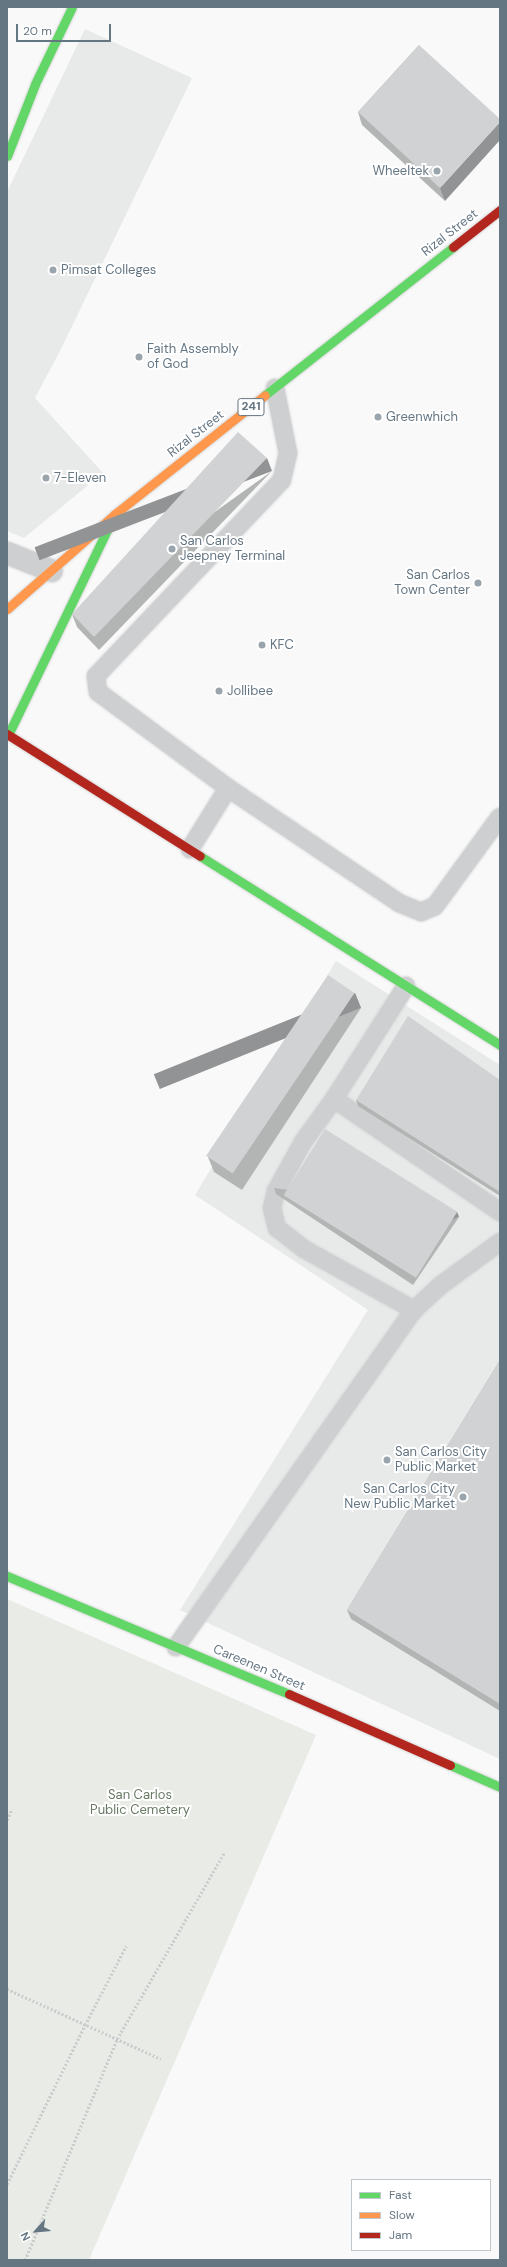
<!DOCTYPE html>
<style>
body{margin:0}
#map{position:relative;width:507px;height:2267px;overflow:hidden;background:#f9f9f9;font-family:"DM Sans",sans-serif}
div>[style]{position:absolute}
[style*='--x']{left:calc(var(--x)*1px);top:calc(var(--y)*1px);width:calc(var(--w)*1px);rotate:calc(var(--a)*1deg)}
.built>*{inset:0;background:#e8e9e9}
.green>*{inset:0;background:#e8ebe6}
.path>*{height:2.5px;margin-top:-1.25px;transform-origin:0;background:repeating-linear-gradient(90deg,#cbcccd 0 2px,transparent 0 4px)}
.roads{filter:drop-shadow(0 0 1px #d5d6d7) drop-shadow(0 0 1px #d5d6d7)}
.lane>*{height:18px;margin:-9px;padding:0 9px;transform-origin:9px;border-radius:9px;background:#cecfd0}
.street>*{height:22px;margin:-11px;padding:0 11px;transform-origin:11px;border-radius:11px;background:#cecfd0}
.fast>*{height:9px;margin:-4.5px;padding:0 4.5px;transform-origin:4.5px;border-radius:4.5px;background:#63d668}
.slow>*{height:9px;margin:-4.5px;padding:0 4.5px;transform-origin:4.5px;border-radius:4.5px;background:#ff974d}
.jam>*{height:9px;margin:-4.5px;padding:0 4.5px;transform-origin:4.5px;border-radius:4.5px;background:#b3261e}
.wall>*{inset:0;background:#b3b5b5}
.shaded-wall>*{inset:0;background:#929394;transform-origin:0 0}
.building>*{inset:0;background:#d0d2d3;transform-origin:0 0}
.dots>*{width:11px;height:11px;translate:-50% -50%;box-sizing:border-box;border:2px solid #fff;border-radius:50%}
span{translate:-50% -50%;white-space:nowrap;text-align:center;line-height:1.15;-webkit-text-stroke:4px #fff;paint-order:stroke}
.shield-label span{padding:1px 3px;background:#fff;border:1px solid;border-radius:3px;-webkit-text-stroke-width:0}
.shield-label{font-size:12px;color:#657683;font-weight:700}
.poi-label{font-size:13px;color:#657683}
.right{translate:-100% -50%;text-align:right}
.left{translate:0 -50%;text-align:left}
.street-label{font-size:13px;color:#657683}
.park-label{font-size:13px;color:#687a64}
.frame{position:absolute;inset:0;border:8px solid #657683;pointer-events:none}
.legend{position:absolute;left:351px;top:2179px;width:140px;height:72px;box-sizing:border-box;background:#fff;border:1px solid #c1c8cd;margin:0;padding:5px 7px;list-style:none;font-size:12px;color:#657683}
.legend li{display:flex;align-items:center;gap:8px;height:20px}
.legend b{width:20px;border:1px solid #c1c8cd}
.north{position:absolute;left:16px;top:2211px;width:40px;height:40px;-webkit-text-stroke:3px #fff;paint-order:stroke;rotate:243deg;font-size:11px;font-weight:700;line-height:16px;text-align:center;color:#657683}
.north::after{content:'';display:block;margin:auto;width:14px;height:18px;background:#657683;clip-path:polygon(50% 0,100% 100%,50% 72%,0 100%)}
.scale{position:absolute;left:16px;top:24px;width:95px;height:18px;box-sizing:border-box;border:2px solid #657683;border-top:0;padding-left:5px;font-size:12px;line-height:14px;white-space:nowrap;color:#657683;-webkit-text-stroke:3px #fff;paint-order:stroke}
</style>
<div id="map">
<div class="built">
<i style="clip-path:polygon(85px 29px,192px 78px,61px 349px,35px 398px,103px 473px,24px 538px,7px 531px,7px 192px)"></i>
<i style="clip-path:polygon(336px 961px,500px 1065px,500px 1759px,180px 1610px,368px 1310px,195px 1195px)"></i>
</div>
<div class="green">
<i style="clip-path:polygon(7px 1599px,316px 1735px,89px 2260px,7px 2260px)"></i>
</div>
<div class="path">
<i style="--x:7;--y:1820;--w:12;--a:-66"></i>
<i style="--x:7;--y:1989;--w:169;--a:24.4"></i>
<i style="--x:7;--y:2184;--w:177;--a:-63.9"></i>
<i style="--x:85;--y:2025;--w:89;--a:-62.6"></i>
<i style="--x:25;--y:2260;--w:239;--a:-67.4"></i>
<i style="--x:117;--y:2039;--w:215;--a:-60.1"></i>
</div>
<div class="roads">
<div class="lane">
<i style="--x:275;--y:388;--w:66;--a:78.7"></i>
<i style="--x:288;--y:453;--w:28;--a:103"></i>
<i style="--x:282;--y:480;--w:270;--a:133.5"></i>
<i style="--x:96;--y:676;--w:16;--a:83"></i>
<i style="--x:98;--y:692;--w:162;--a:36.4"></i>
<i style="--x:228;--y:788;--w:206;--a:33.9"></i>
<i style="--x:399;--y:903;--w:24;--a:22"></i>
<i style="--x:421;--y:912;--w:15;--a:-23"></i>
<i style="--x:435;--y:906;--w:110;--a:-53.9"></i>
<i style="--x:190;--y:849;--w:72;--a:-58.1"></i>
<i style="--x:406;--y:986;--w:134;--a:122.5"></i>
<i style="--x:334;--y:1099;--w:53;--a:125.8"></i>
<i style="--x:303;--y:1142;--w:56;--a:118.9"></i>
<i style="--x:276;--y:1191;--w:17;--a:103"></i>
<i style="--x:272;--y:1208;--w:21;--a:76"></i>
<i style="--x:277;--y:1228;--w:34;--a:38"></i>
<i style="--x:304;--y:1249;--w:126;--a:29"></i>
<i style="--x:334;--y:1099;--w:201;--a:34.2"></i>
<i style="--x:176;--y:1647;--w:413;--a:-54.8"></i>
<i style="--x:414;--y:1310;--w:37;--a:-43"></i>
<i style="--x:441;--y:1285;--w:73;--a:-36.1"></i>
</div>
<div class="street">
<i style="--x:7;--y:553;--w:48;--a:21.8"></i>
</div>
<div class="fast">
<i style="--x:7;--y:156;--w:77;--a:-68.7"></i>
<i style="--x:35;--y:84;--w:85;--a:-64.3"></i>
<i style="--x:265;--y:395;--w:239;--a:-38.2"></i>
<i style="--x:8;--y:735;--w:234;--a:-64.2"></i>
<i style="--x:200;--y:856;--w:355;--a:32.2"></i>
<i style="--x:7;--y:1576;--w:306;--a:22.7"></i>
<i style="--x:450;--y:1765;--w:55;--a:23.7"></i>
</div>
<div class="slow">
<i style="--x:7;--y:609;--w:144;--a:-41.3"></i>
<i style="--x:115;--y:514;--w:191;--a:-38.4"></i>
</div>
<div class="jam">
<i style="--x:453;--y:247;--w:60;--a:-38.2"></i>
<i style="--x:7;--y:734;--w:228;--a:32.3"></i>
<i style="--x:289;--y:1694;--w:176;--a:23.8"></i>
</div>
</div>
<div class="wall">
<i style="clip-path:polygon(419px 45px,445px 201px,362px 125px,358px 112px)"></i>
<i style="clip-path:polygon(272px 471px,99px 650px,77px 627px,72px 614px)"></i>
<i style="clip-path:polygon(355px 993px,361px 1008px,242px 1190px,214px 1172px,208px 1157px)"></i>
<i style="clip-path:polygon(500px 1080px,500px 1196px,358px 1106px,356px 1100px)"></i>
<i style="clip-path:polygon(274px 1188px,457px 1212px,459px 1217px,413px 1285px,276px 1194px)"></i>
<i style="clip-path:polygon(500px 1360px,500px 1711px,351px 1619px,347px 1610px)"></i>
</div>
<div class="shaded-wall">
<i style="clip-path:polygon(500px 122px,500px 140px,445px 201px,440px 188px)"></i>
<i style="left:267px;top:458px;width:14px;height:249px;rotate:69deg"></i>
<i style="left:355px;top:993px;width:16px;height:217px;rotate:68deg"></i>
<i style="left:457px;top:1212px;width:5px;height:82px;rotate:68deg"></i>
</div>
<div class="building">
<i style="clip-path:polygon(419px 45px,500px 119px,500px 122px,440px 188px,358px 112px)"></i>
<i style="clip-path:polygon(238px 432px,267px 458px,94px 637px,72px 614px)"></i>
<i style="left:328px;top:975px;width:32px;height:218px;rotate:34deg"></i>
<i style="clip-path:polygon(408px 1016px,500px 1080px,500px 1192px,356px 1100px)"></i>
<i style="left:325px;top:1129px;width:156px;height:78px;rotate:32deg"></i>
<i style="clip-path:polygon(500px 1360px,500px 1704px,347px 1610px)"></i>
</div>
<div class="dots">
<i style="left:437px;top:171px;background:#99a4ac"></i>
<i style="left:53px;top:270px;background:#99a4ac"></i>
<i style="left:139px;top:357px;background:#99a4ac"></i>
<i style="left:378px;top:417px;background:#99a4ac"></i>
<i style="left:46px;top:478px;background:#99a4ac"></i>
<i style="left:172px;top:549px;background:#99a4ac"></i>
<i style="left:478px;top:583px;background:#99a4ac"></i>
<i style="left:262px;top:645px;background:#99a4ac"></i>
<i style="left:219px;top:691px;background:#99a4ac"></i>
<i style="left:387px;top:1460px;background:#99a4ac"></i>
<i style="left:463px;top:1497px;background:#99a4ac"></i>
</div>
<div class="shield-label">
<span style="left:251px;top:407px">241</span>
</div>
<div class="poi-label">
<span class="right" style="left:429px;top:171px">Wheeltek</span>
<span class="left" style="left:61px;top:270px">Pimsat Colleges</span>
<span class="left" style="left:147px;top:357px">Faith Assembly<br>of God</span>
<span class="left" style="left:386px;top:417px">Greenwhich</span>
<span class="left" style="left:54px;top:478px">7-Eleven</span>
<span class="left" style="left:180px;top:549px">San Carlos<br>Jeepney Terminal</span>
<span class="right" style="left:470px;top:583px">San Carlos<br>Town Center</span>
<span class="left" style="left:270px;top:645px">KFC</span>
<span class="left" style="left:227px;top:691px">Jollibee</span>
<span class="left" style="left:395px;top:1460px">San Carlos City<br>Public Market</span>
<span class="right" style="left:455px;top:1497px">San Carlos City<br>New Public Market</span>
</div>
<div class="street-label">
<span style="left:450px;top:233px;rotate:-38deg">Rizal Street</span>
<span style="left:196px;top:434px;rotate:-38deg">Rizal Street</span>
<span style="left:259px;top:1668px;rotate:23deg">Careenen Street</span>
</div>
<div class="park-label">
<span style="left:140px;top:1803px">San Carlos<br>Public Cemetery</span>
</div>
<div class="frame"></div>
<ul class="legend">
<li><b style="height:5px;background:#63d668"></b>Fast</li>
<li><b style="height:5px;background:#ff974d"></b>Slow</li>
<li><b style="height:5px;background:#b3261e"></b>Jam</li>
</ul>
<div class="north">N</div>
<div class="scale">20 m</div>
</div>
